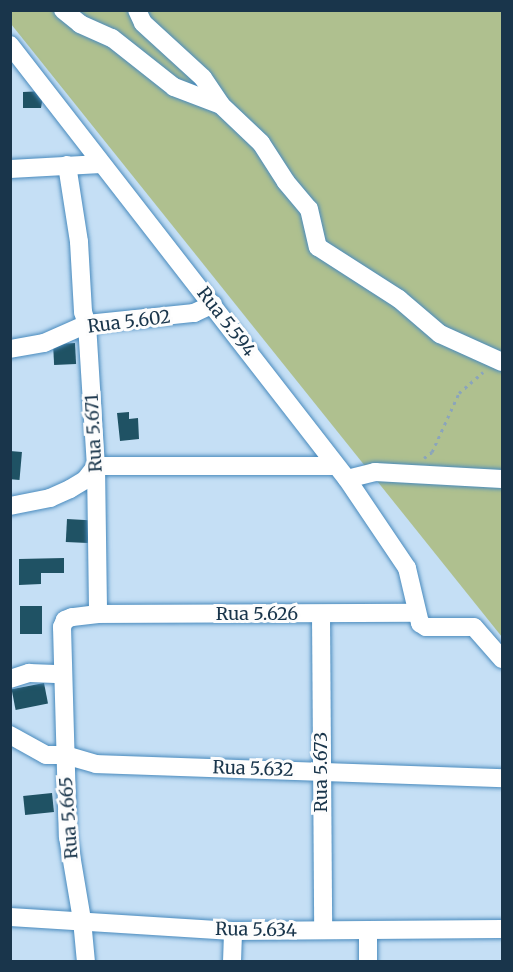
<!DOCTYPE html>
<style>
body{margin:0}
#map{position:relative;width:513px;height:972px;overflow:hidden;background:#c5dff5;font-family:Merriweather,serif}
div>[style]{position:absolute}
[style*='--x']{left:calc(var(--x)*1px);top:calc(var(--y)*1px);width:calc(var(--w)*1px);rotate:calc(var(--a)*1deg)}
.green>*{inset:0;background:#afc08f}
.building>*{inset:0;background:#1f5264;transform-origin:0 0}
.path>*{height:3px;margin-top:-1.5px;transform-origin:0;background:repeating-linear-gradient(90deg,#8ba5bb 0 3px,transparent 0 7.5px)}
.roads{filter:drop-shadow(0 0 2px #488abd) drop-shadow(0 0 2px #488abd)}
.minor>*{height:18px;margin:-9px;padding:0 9px;transform-origin:9px;border-radius:9px;background:#fff}
span{translate:-50% -50%;white-space:nowrap;text-align:center;line-height:1.15;-webkit-text-stroke:6px #fdfdfd;paint-order:stroke}
.street-label{font-size:18px;color:#19354b}
.frame{position:absolute;inset:0;border:12px solid #19354b;pointer-events:none}
</style>
<div id="map">
<div class="green">
<i style="clip-path:polygon(11px 10px,502px 11px,502px 637px,11px 24px)"></i>
</div>
<div class="building">
<i style="clip-path:polygon(44px 91px,41px 108px,23px 108px,23px 92px)"></i>
<i style="left:75px;top:343px;width:21px;height:22px;rotate:87deg"></i>
<i style="clip-path:polygon(129px 412px,129px 419px,138px 418px,139px 439px,120px 441px,117px 413px)"></i>
<i style="left:10px;top:451px;width:12px;height:28px;rotate:5deg"></i>
<i style="left:67px;top:519px;width:22px;height:23px;rotate:3deg"></i>
<i style="clip-path:polygon(64px 558px,64px 573px,41px 573px,41px 584px,19px 585px,19px 559px)"></i>
<i style="left:20px;top:606px;width:22px;height:28px"></i>
<i style="left:44px;top:683px;width:21px;height:33px;rotate:79deg"></i>
<i style="left:52px;top:793px;width:19px;height:29px;rotate:84deg"></i>
</div>
<div class="path">
<i style="--x:424;--y:458;--w:10;--a:-37"></i>
<i style="--x:432;--y:452;--w:65;--a:-65.4"></i>
<i style="--x:459;--y:393;--w:32;--a:-41"></i>
</div>
<div class="roads">
<div class="minor">
<i style="--x:63;--y:10;--w:22;--a:39"></i>
<i style="--x:80;--y:24;--w:35;--a:24"></i>
<i style="--x:112;--y:38;--w:79;--a:38.3"></i>
<i style="--x:174;--y:87;--w:50;--a:21"></i>
<i style="--x:137;--y:10;--w:14;--a:65"></i>
<i style="--x:143;--y:23;--w:81;--a:42.5"></i>
<i style="--x:203;--y:78;--w:32;--a:56"></i>
<i style="--x:221;--y:105;--w:55;--a:43.5"></i>
<i style="--x:261;--y:143;--w:46;--a:57.3"></i>
<i style="--x:286;--y:182;--w:35;--a:50"></i>
<i style="--x:309;--y:209;--w:39;--a:77"></i>
<i style="--x:318;--y:247;--w:96;--a:32.7"></i>
<i style="--x:399;--y:299;--w:54;--a:40.5"></i>
<i style="--x:440;--y:334;--w:68;--a:24.3"></i>
<i style="--x:10;--y:45;--w:549;--a:52.17"></i>
<i style="--x:347;--y:479;--w:107;--a:56"></i>
<i style="--x:407;--y:568;--w:57;--a:76.7"></i>
<i style="--x:420;--y:623;--w:7;--a:34"></i>
<i style="--x:426;--y:627;--w:48;--a:0"></i>
<i style="--x:474;--y:627;--w:43;--a:48.8"></i>
<i style="--x:67;--y:165;--w:78;--a:81.1"></i>
<i style="--x:79;--y:242;--w:70;--a:86.7"></i>
<i style="--x:83;--y:312;--w:13;--a:72"></i>
<i style="--x:87;--y:324;--w:142;--a:86.4"></i>
<i style="--x:96;--y:466;--w:148;--a:89.2"></i>
<i style="--x:98;--y:614;--w:26;--a:173"></i>
<i style="--x:72;--y:617;--w:8;--a:157"></i>
<i style="--x:65;--y:620;--w:8;--a:113"></i>
<i style="--x:62;--y:627;--w:210;--a:88.4"></i>
<i style="--x:68;--y:837;--w:84;--a:80.4"></i>
<i style="--x:82;--y:920;--w:42;--a:84.6"></i>
<i style="--x:10;--y:169;--w:91;--a:-3.1"></i>
<i style="--x:10;--y:349;--w:35;--a:-10"></i>
<i style="--x:44;--y:343;--w:47;--a:-23.8"></i>
<i style="--x:87;--y:324;--w:108;--a:-5.9"></i>
<i style="--x:194;--y:313;--w:21;--a:-25"></i>
<i style="--x:347;--y:479;--w:29;--a:-14"></i>
<i style="--x:375;--y:472;--w:127;--a:3.2"></i>
<i style="--x:10;--y:506;--w:41;--a:-11.3"></i>
<i style="--x:50;--y:498;--w:22;--a:-24"></i>
<i style="--x:70;--y:489;--w:17;--a:-31"></i>
<i style="--x:85;--y:480;--w:18;--a:-52"></i>
<i style="--x:96;--y:466;--w:240;--a:0"></i>
<i style="--x:98;--y:614;--w:318;--a:-0.2"></i>
<i style="--x:321;--y:614;--w:316;--a:89.6"></i>
<i style="--x:10;--y:679;--w:20;--a:-18"></i>
<i style="--x:29;--y:673;--w:33;--a:2"></i>
<i style="--x:10;--y:735;--w:41;--a:29.1"></i>
<i style="--x:46;--y:755;--w:19;--a:0"></i>
<i style="--x:65;--y:755;--w:32;--a:16"></i>
<i style="--x:96;--y:764;--w:406;--a:2"></i>
<i style="--x:10;--y:917;--w:223;--a:3.6"></i>
<i style="--x:233;--y:931;--w:269;--a:-0.4"></i>
<i style="--x:232;--y:962;--w:31;--a:-88"></i>
<i style="--x:368;--y:962;--w:32;--a:-90"></i>
</div>
</div>
<div class="street-label">
<span style="left:129px;top:322px;rotate:-7deg">Rua 5.602</span>
<span style="left:226px;top:322px;rotate:52deg">Rua 5.594</span>
<span style="left:94px;top:433px;rotate:-93deg">Rua 5.671</span>
<span style="left:257px;top:614px">Rua 5.626</span>
<span style="left:253px;top:769px;rotate:2deg">Rua 5.632</span>
<span style="left:321px;top:772px;rotate:-90deg">Rua 5.673</span>
<span style="left:69px;top:818px;rotate:-94deg">Rua 5.665</span>
<span style="left:256px;top:930px;rotate:1deg">Rua 5.634</span>
</div>
<div class="frame"></div>
</div>
